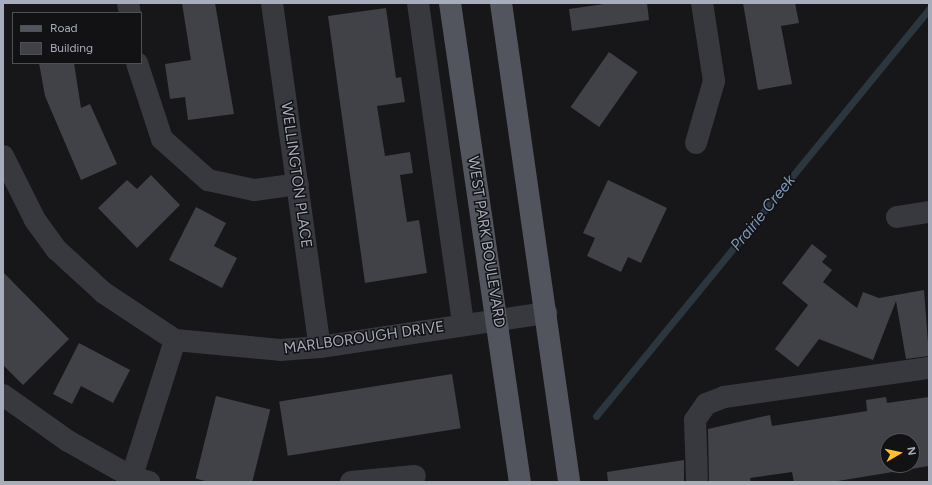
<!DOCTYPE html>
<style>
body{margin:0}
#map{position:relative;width:932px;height:485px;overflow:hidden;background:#17171a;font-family:Figtree,sans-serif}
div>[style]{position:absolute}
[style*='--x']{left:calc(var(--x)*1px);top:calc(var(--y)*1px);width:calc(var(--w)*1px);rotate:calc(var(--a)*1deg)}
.stream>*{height:7px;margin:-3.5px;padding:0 3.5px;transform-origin:3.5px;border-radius:3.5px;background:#2b363f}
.building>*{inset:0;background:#414247;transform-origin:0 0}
.minor>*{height:22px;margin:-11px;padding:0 11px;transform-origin:11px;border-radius:11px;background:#38393f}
.major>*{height:22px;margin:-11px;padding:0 11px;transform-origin:11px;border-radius:11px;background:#53555e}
span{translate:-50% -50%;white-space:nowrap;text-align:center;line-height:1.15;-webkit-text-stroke:3px #121215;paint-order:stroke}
.street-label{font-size:15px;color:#a8adbb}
.water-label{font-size:16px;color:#7c9ab9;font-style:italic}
.frame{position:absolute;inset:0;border:4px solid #a8adbb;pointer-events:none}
.legend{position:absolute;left:12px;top:12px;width:130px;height:52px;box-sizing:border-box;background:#121215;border:1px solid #4e5057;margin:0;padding:5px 7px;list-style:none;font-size:12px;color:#a8adbb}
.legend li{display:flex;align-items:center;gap:8px;height:20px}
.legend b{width:20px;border:1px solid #4e5057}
.north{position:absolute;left:880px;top:433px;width:40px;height:40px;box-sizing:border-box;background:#121215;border:1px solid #4e5057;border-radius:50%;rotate:81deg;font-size:11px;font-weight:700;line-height:16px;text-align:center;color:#a8adbb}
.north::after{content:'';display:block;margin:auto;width:14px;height:18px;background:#ffc02a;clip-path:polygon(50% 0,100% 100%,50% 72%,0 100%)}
</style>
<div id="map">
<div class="stream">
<i style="--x:596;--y:416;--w:526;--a:-50.71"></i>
</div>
<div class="building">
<i style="clip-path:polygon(182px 3px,215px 3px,234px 114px,188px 120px,185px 97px,170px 99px,165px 64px,191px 60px)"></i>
<i style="clip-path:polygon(611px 3px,647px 3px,649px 20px,572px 31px,569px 9px)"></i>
<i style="clip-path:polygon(743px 3px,795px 3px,799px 23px,781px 26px,792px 84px,758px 90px)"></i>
<i style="clip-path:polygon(386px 8px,396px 78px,401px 77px,405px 102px,377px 106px,385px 156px,410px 152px,413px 173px,400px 175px,407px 222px,419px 220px,427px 273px,365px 283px,328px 16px)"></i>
<i style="left:609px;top:52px;width:35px;height:67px;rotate:35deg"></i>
<i style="clip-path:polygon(39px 63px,74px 63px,81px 108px,90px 104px,117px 164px,81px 180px,45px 96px)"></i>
<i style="clip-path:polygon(151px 175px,180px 205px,137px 248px,98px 208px,127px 180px,137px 189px)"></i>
<i style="clip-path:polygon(608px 180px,667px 208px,641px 263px,628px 257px,621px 272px,587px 256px,595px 238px,583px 233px)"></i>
<i style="clip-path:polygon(196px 207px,226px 223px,214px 246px,237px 258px,222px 288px,169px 260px)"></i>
<i style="clip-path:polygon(812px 244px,827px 256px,822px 262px,832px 270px,823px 282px,857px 308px,863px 292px,879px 298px,924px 290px,929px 356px,906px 359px,896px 301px,873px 360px,819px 339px,798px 367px,775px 349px,808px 305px,782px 283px)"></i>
<i style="clip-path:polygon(3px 272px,69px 339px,23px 385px,3px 365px)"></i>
<i style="clip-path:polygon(79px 343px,130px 370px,113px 403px,81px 386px,72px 404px,53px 394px)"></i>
<i style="left:452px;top:374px;width:55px;height:175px;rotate:81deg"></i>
<i style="left:216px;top:396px;width:56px;height:85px;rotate:14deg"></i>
<i style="clip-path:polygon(evenodd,886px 397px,887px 403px,929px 397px,929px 466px,832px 482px,794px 482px,792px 472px,750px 478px,751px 482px,709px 482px,708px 429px,770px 415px,772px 426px,867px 411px,866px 400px,886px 397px,888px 441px,912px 441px,912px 465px,888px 465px,888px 441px)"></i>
<i style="clip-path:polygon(684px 460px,684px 482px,608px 482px,607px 472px)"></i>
</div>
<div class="minor">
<i style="--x:128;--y:3;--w:10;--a:79"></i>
<i style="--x:272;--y:3;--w:347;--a:82.1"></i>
<i style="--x:418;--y:3;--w:325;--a:82"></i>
<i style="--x:137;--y:63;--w:80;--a:71.8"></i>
<i style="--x:162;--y:139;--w:62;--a:41.7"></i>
<i style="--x:208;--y:180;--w:47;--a:12.3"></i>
<i style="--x:254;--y:190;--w:44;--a:-7.8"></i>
<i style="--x:696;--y:143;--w:65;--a:-73.8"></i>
<i style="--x:714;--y:81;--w:79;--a:-98.7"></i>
<i style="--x:3;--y:156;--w:72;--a:63.4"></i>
<i style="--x:35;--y:220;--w:37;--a:54"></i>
<i style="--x:57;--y:250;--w:64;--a:42.5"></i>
<i style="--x:104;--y:293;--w:85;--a:33.5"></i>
<i style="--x:175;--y:340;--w:105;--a:5.4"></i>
<i style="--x:280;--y:350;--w:40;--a:-4.3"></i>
<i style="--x:320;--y:347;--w:229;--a:-8.6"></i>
<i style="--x:897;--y:217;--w:32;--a:-9"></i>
<i style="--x:3;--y:395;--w:80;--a:35.3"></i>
<i style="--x:68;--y:441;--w:73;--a:29.4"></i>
<i style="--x:132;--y:477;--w:18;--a:16"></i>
<i style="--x:130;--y:482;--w:149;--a:-72.4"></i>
<i style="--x:351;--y:482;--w:64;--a:-5.4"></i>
<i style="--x:697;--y:482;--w:62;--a:-91.8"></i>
<i style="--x:695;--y:420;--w:19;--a:-55"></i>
<i style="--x:706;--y:404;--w:19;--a:-21"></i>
<i style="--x:724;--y:397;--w:207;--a:-8.1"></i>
</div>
<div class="major">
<i style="--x:450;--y:3;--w:484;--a:81.7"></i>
<i style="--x:501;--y:3;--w:484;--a:81.9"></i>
</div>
<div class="street-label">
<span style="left:296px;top:175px;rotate:82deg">WELLINGTON PLACE</span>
<span style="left:486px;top:242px;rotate:81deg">WEST PARK BOULEVARD</span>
<span style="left:364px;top:338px;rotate:-8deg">MARLBOROUGH DRIVE</span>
</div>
<div class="water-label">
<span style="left:763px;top:213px;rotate:-51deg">Prairie Creek</span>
</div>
<div class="frame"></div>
<ul class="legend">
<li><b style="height:5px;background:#53555e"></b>Road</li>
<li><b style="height:11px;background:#414247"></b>Building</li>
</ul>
<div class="north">N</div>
</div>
